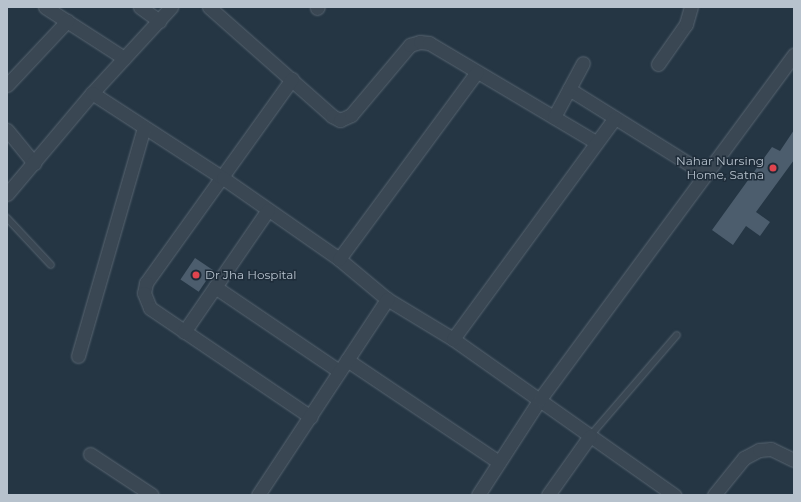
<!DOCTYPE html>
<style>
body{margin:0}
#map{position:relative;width:801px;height:502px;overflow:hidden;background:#253644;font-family:Montserrat,sans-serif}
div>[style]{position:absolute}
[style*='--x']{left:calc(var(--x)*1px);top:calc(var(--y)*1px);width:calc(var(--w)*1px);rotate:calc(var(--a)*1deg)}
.building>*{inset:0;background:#4c5d6d;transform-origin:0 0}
.roads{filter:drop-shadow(0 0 1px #586571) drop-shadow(0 0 1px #586571)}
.service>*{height:6px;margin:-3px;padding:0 3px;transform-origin:3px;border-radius:3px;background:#3a4753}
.minor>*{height:13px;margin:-6.5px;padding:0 6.5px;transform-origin:6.5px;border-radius:6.5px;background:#3a4753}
.dots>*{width:11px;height:11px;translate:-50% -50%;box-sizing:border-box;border:2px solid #1e2c39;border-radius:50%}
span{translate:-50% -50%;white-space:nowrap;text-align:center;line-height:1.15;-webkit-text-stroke:3px #1e2c39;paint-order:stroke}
.poi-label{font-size:12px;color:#b7c2cd}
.right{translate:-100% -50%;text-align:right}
.left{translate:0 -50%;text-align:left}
.frame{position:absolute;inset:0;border:8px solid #b7c2cd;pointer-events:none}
</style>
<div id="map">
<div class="building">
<i style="clip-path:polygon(794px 130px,794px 160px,756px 212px,770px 222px,760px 236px,746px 226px,733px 245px,712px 230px,772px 147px,780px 151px)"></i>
<i style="left:195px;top:258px;width:22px;height:26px;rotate:34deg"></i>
</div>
<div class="roads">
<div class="service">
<i style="--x:7;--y:218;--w:64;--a:46.9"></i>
<i style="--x:590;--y:436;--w:133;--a:-49.3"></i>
</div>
<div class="minor">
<i style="--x:45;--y:7;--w:94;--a:32.8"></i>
<i style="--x:140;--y:7;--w:24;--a:36"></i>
<i style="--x:209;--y:7;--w:164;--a:41.5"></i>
<i style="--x:332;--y:116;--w:9;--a:27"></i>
<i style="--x:340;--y:120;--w:12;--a:-24"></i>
<i style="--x:351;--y:115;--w:92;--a:-49.9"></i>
<i style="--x:410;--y:45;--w:10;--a:-17"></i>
<i style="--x:420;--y:42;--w:9;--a:6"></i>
<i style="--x:429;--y:43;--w:194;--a:30.7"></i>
<i style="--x:317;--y:8;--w:1;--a:-45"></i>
<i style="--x:658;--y:64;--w:49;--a:-55"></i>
<i style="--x:686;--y:24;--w:18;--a:-74"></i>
<i style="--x:292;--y:79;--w:251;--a:125.6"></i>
<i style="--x:146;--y:283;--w:10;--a:101"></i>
<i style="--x:144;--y:293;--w:16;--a:68"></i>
<i style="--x:150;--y:308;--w:194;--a:34.1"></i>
<i style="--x:7;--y:85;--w:88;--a:-46.8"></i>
<i style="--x:569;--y:89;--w:160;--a:32"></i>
<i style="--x:92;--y:93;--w:117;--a:-47.4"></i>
<i style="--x:554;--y:117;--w:61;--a:-61.8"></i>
<i style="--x:7;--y:130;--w:43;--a:50.7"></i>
<i style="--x:7;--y:194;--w:132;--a:-49.9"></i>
<i style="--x:92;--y:93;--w:156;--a:33"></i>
<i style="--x:223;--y:178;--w:141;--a:34.9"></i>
<i style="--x:339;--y:259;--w:62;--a:39.8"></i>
<i style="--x:387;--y:299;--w:77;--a:31.2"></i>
<i style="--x:453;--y:339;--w:271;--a:35.2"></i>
<i style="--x:339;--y:259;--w:232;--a:-53.6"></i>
<i style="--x:215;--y:287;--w:150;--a:34.1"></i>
<i style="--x:184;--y:332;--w:148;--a:-55.5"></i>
<i style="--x:453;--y:339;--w:274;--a:-53.8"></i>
<i style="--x:78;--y:356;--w:237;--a:-73.9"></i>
<i style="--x:347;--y:360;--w:183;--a:33.9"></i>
<i style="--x:90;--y:454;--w:74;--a:33.5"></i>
<i style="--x:258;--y:495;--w:235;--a:-56.6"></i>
<i style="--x:478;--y:495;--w:114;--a:-57.1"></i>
<i style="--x:540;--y:399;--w:428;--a:-53.6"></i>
<i style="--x:548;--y:495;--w:72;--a:-54.6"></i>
<i style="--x:714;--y:495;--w:48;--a:-51"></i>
<i style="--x:744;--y:458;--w:17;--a:-28"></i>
<i style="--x:759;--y:450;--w:12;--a:-5"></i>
<i style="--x:771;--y:449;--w:25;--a:26"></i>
</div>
</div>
<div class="dots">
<i style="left:773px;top:168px;background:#e0444e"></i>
<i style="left:196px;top:275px;background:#e0444e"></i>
</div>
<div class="poi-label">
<span class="right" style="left:764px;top:168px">Nahar Nursing<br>Home, Satna</span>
<span class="left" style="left:205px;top:275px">Dr Jha Hospital</span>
</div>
<div class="frame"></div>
</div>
